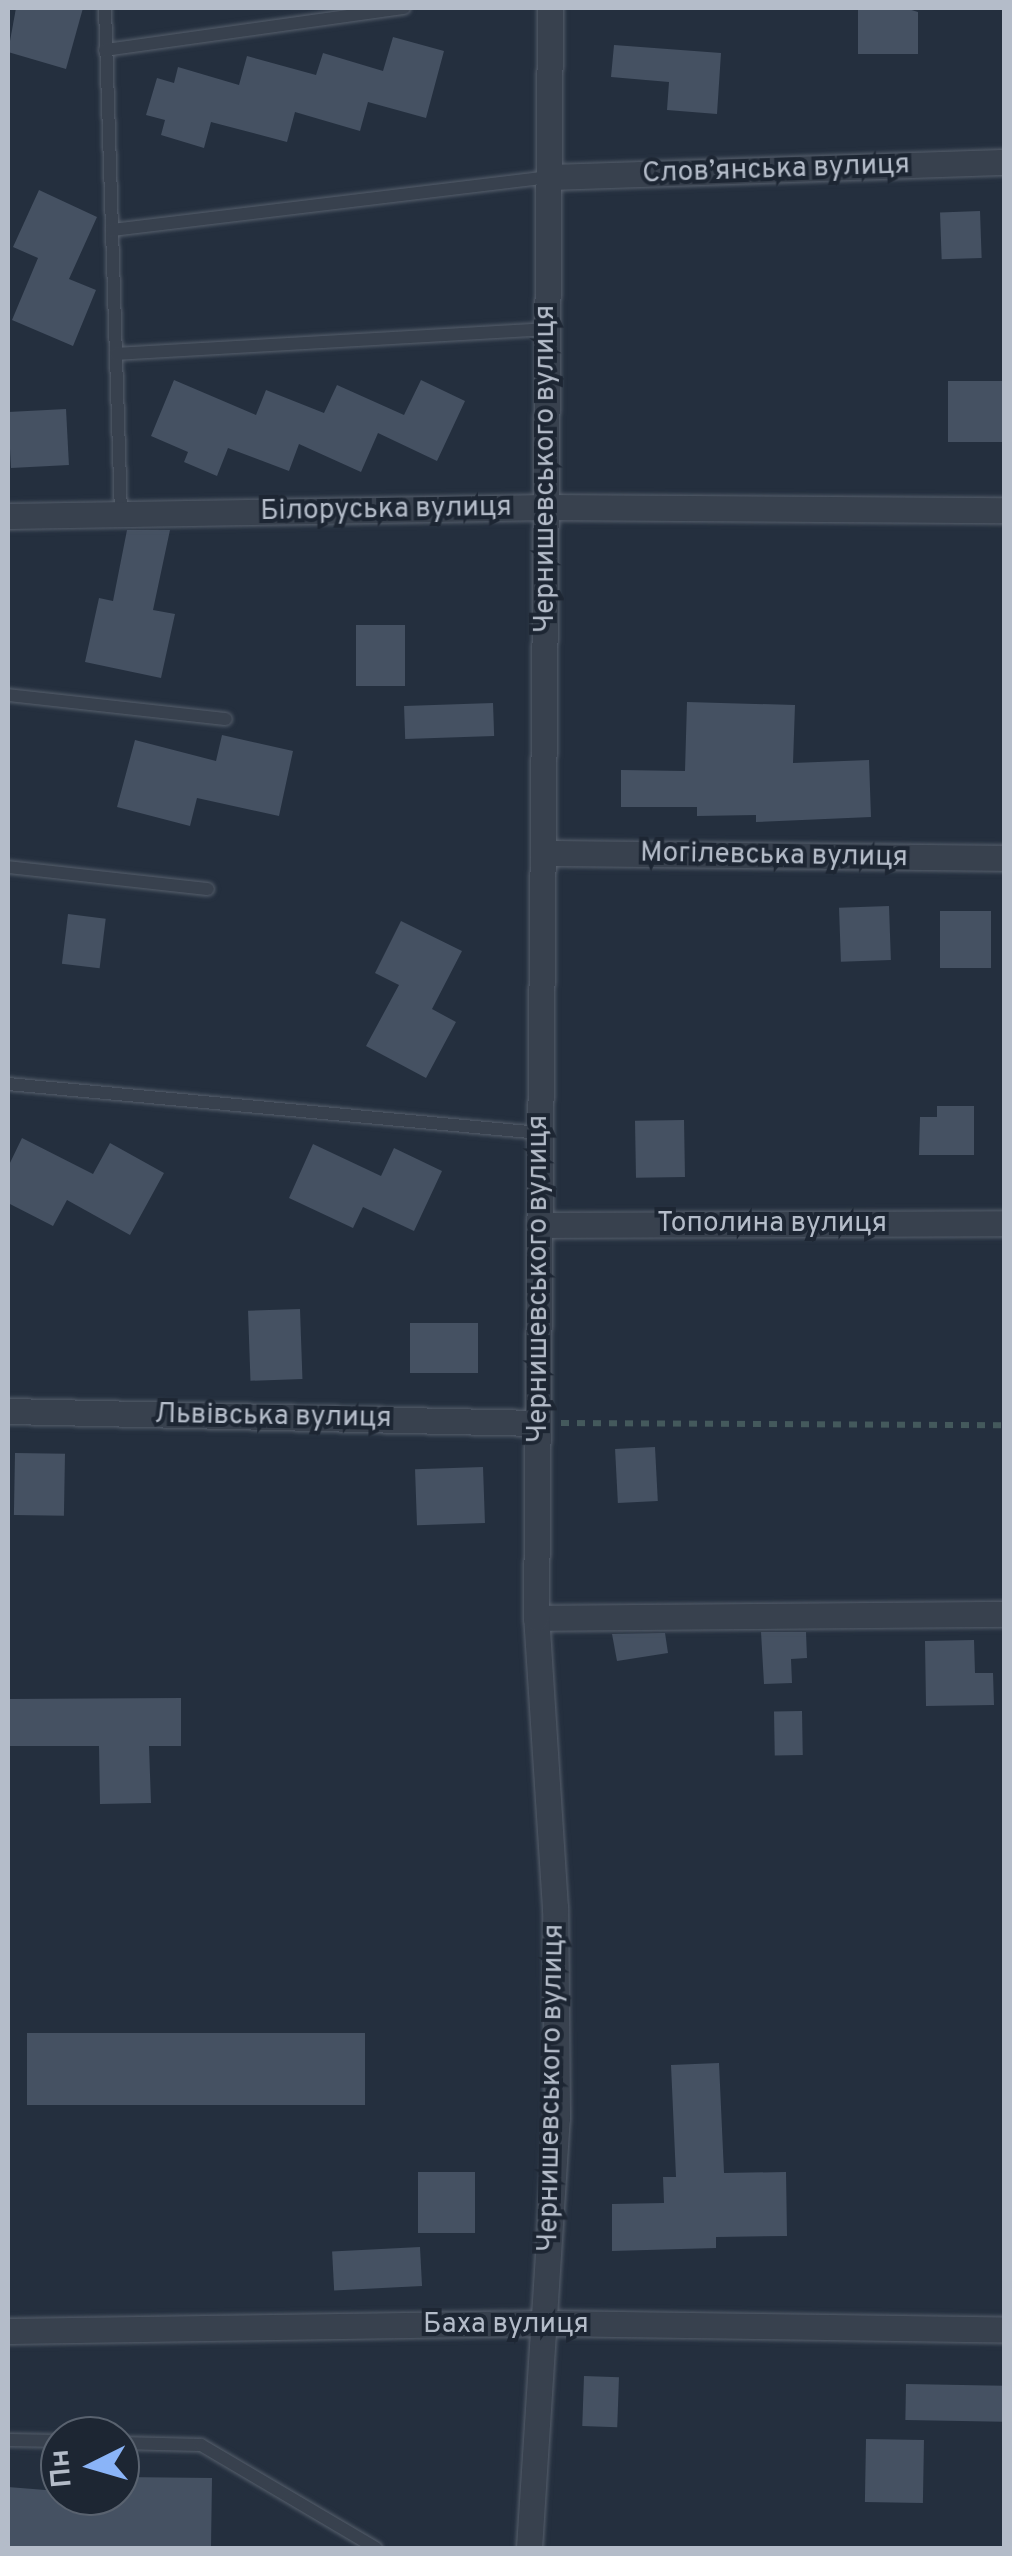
<!DOCTYPE html>
<meta charset="utf-8">
<style>
body{margin:0}
#map{position:relative;width:1012px;height:2556px;overflow:hidden;background:#242f3e;font-family:Overpass,sans-serif}
div>[style]{position:absolute}
[style*='--x']{left:calc(var(--x)*1px);top:calc(var(--y)*1px);width:calc(var(--w)*1px);rotate:calc(var(--a)*1deg)}
.building>*{inset:0;background:#455162;transform-origin:0 0}
.path>*{height:6px;margin-top:-3px;transform-origin:0;background:repeating-linear-gradient(90deg,#44595c 0 8px,transparent 0 16px)}
.roads{filter:drop-shadow(0 0 2px #565f6c) drop-shadow(0 0 2px #565f6c)}
.lane>*{height:12px;margin:-6px;padding:0 6px;transform-origin:6px;border-radius:6px;background:#38414e}
.street>*{height:25px;margin:-12.5px;padding:0 12.5px;transform-origin:12.5px;border-radius:12.5px;background:#38414e}
span{translate:-50% -50%;white-space:nowrap;text-align:center;line-height:1.15;-webkit-text-stroke:8px #1d2633;paint-order:stroke}
.street-label{font-size:28px;color:#b4bcc9}
.frame{position:absolute;inset:0;border:10px solid #b4bcc9;pointer-events:none}
.north{position:absolute;left:40px;top:2416px;width:100px;height:100px;box-sizing:border-box;background:#1d2633;border:2px solid #59626f;border-radius:50%;rotate:265deg;font-size:28px;font-weight:700;line-height:40px;text-align:center;color:#b4bcc9}
.north::after{content:'';display:block;margin:auto;width:35px;height:45px;background:#8ab4f8;clip-path:polygon(50% 0,100% 100%,50% 72%,0 100%)}
</style>
<div id="map">
<div class="building">
<i style="clip-path:polygon(16px 8px,83px 8px,66px 69px,8px 52px)"></i>
<i style="clip-path:polygon(905px 8px,918px 12px,918px 54px,858px 54px,858px 9px)"></i>
<i style="clip-path:polygon(393px 37px,444px 51px,426px 118px,368px 102px,360px 131px,295px 112px,287px 142px,211px 122px,204px 148px,161px 135px,165px 120px,146px 115px,157px 78px,174px 83px,178px 67px,239px 85px,247px 56px,316px 75px,323px 53px,383px 71px)"></i>
<i style="clip-path:polygon(614px 45px,721px 53px,717px 114px,667px 110px,669px 82px,611px 77px)"></i>
<i style="clip-path:polygon(39px 190px,97px 217px,69px 279px,96px 290px,73px 346px,12px 320px,38px 258px,13px 247px)"></i>
<i style="left:980px;top:211px;width:47px;height:40px;rotate:88deg"></i>
<i style="clip-path:polygon(174px 380px,256px 415px,266px 390px,324px 413px,337px 385px,404px 415px,421px 380px,465px 401px,437px 461px,378px 433px,361px 472px,299px 444px,289px 471px,228px 448px,217px 476px,184px 462px,188px 452px,151px 436px)"></i>
<i style="left:1004px;top:381px;width:61px;height:56px;rotate:90deg"></i>
<i style="left:66px;top:409px;width:56px;height:58px;rotate:87deg"></i>
<i style="clip-path:polygon(127px 530px,170px 530px,153px 610px,175px 614px,161px 678px,85px 662px,99px 598px,113px 601px)"></i>
<i style="left:356px;top:625px;width:49px;height:61px"></i>
<i style="clip-path:polygon(687px 702px,795px 705px,793px 763px,869px 760px,871px 817px,756px 822px,756px 815px,697px 816px,697px 807px,621px 807px,621px 770px,685px 771px)"></i>
<i style="left:493px;top:703px;width:33px;height:89px;rotate:88deg"></i>
<i style="clip-path:polygon(222px 735px,293px 751px,279px 816px,197px 798px,190px 826px,117px 807px,135px 740px,216px 761px)"></i>
<i style="left:889px;top:906px;width:54px;height:50px;rotate:88deg"></i>
<i style="left:940px;top:911px;width:51px;height:57px"></i>
<i style="left:68px;top:914px;width:38px;height:50px;rotate:7deg"></i>
<i style="clip-path:polygon(401px 921px,462px 951px,432px 1009px,456px 1022px,426px 1078px,366px 1046px,399px 985px,375px 973px)"></i>
<i style="clip-path:polygon(937px 1106px,974px 1106px,974px 1155px,919px 1155px,920px 1117px,937px 1117px)"></i>
<i style="left:684px;top:1120px;width:57px;height:49px;rotate:89deg"></i>
<i style="clip-path:polygon(22px 1138px,93px 1174px,110px 1143px,164px 1173px,130px 1235px,67px 1200px,53px 1226px,8px 1203px,8px 1167px)"></i>
<i style="clip-path:polygon(313px 1144px,381px 1176px,394px 1148px,442px 1171px,414px 1231px,363px 1207px,353px 1228px,289px 1198px)"></i>
<i style="left:300px;top:1309px;width:70px;height:52px;rotate:88deg"></i>
<i style="left:410px;top:1323px;width:68px;height:50px"></i>
<i style="left:655px;top:1447px;width:54px;height:40px;rotate:87deg"></i>
<i style="left:15px;top:1453px;width:50px;height:62px;rotate:1deg"></i>
<i style="left:483px;top:1467px;width:56px;height:68px;rotate:88deg"></i>
<i style="clip-path:polygon(761px 1632px,806px 1632px,807px 1658px,791px 1659px,792px 1683px,764px 1684px)"></i>
<i style="clip-path:polygon(665px 1633px,668px 1653px,617px 1661px,612px 1634px)"></i>
<i style="clip-path:polygon(974px 1640px,975px 1673px,993px 1673px,994px 1705px,926px 1706px,925px 1641px)"></i>
<i style="clip-path:polygon(181px 1698px,181px 1746px,149px 1746px,151px 1803px,100px 1804px,99px 1746px,8px 1746px,8px 1699px)"></i>
<i style="left:802px;top:1711px;width:44px;height:28px;rotate:89deg"></i>
<i style="left:365px;top:2033px;width:72px;height:338px;rotate:90deg"></i>
<i style="clip-path:polygon(719px 2063px,724px 2173px,786px 2172px,787px 2236px,716px 2237px,716px 2248px,612px 2251px,612px 2204px,664px 2203px,663px 2177px,676px 2177px,671px 2065px)"></i>
<i style="left:418px;top:2172px;width:57px;height:61px"></i>
<i style="left:420px;top:2247px;width:39px;height:88px;rotate:87deg"></i>
<i style="left:584px;top:2376px;width:35px;height:50px;rotate:2deg"></i>
<i style="left:906px;top:2384px;width:98px;height:36px;rotate:1deg"></i>
<i style="left:866px;top:2439px;width:58px;height:63px;rotate:1deg"></i>
<i style="clip-path:polygon(122px 2477px,212px 2478px,211px 2548px,8px 2548px,8px 2487px,120px 2496px)"></i>
</div>
<div class="path">
<i style="--x:561;--y:1423;--w:443;--a:0.3"></i>
</div>
<div class="roads">
<div class="lane">
<i style="--x:105;--y:8;--w:506;--a:88.19"></i>
<i style="--x:105;--y:50;--w:302;--a:-8"></i>
<i style="--x:112;--y:230;--w:439;--a:-6.9"></i>
<i style="--x:116;--y:354;--w:432;--a:-3.3"></i>
<i style="--x:8;--y:695;--w:219;--a:6.3"></i>
<i style="--x:8;--y:867;--w:201;--a:6.3"></i>
<i style="--x:8;--y:1084;--w:534;--a:5.26"></i>
<i style="--x:8;--y:2440;--w:52;--a:1.1"></i>
<i style="--x:120;--y:2443;--w:81;--a:1.4"></i>
<i style="--x:201;--y:2445;--w:203;--a:30.5"></i>
</div>
<div class="street">
<i style="--x:548;--y:177;--w:456;--a:-1.9"></i>
<i style="--x:8;--y:516;--w:538;--a:-0.96"></i>
<i style="--x:546;--y:507;--w:458;--a:0.4"></i>
<i style="--x:543;--y:853;--w:461;--a:0.6"></i>
<i style="--x:540;--y:1225;--w:464;--a:-0.2"></i>
<i style="--x:8;--y:1411;--w:530;--a:1.3"></i>
<i style="--x:536;--y:1618;--w:467;--a:-0.5"></i>
<i style="--x:8;--y:2331;--w:539;--a:-0.85"></i>
<i style="--x:547;--y:2323;--w:457;--a:0.8"></i>
<i style="--x:529;--y:2548;--w:431;--a:-86.3"></i>
<i style="--x:557;--y:2118;--w:210;--a:-90.5"></i>
<i style="--x:555;--y:1908;--w:291;--a:-93.7"></i>
<i style="--x:536;--y:1618;--w:1610;--a:-89.5"></i>
</div>
</div>
<div class="street-label">
<span style="left:776px;top:170px;rotate:-2deg">Слов’янська вулиця</span>
<span style="left:546px;top:469px;rotate:-90deg">Чернишевського вулиця</span>
<span style="left:386px;top:510px;rotate:-1deg">Білоруська вулиця</span>
<span style="left:774px;top:856px;rotate:1deg">Могілевська вулиця</span>
<span style="left:772px;top:1224px">Тополина вулиця</span>
<span style="left:539px;top:1279px;rotate:-90deg">Чернишевського вулиця</span>
<span style="left:273px;top:1417px;rotate:1deg">Львівська вулиця</span>
<span style="left:552px;top:2088px;rotate:-89deg">Чернишевського вулиця</span>
<span style="left:506px;top:2325px">Баха вулиця</span>
</div>
<div class="frame"></div>
<div class="north">Пн</div>
</div>
